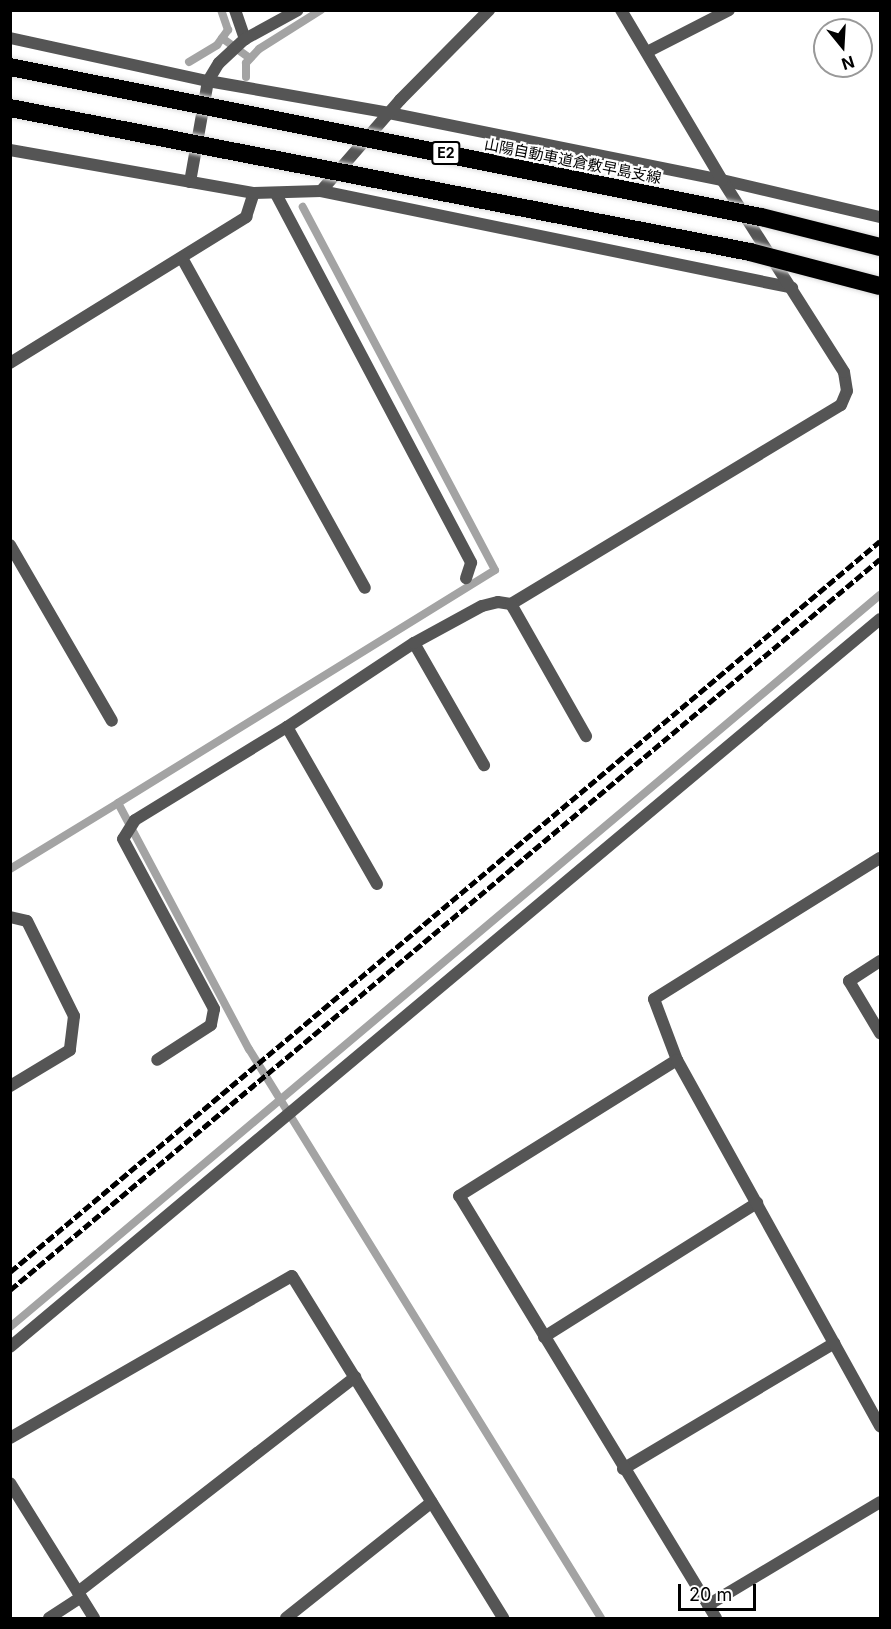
<!DOCTYPE html>
<meta charset="utf-8">
<style>
body{margin:0}
#map{position:relative;width:891px;height:1629px;overflow:hidden;background:#fff;font-family:Inter,"Noto Sans JP",sans-serif}
div>[style]{position:absolute}
[style*='--x']{left:calc(var(--x)*1px);top:calc(var(--y)*1px);width:calc(var(--w)*1px);rotate:calc(var(--a)*1deg)}
.stream>*{height:8px;margin:-4px;padding:0 4px;transform-origin:4px;border-radius:4px;background:#a3a3a3}
.service>*{height:12px;margin:-6px;padding:0 6px;transform-origin:6px;border-radius:6px;background:#555}
.minor>*{height:12px;margin:-6px;padding:0 6px;transform-origin:6px;border-radius:6px;background:#555}
.tertiary>*{height:12px;margin:-6px;padding:0 6px;transform-origin:6px;border-radius:6px;background:#555}
.rail>*{height:4.5px;margin-top:-2.25px;transform-origin:0;background:repeating-linear-gradient(90deg,#000 0 9px,transparent 0 12px)}
.bridges{filter:drop-shadow(0 0 2px #dbdbdb) drop-shadow(0 0 2px #dbdbdb)}
.motorway-bridge>*{height:18px;margin:-9px;padding:0 9px;transform-origin:9px;border-radius:9px;background:#000}
span{translate:-50% -50%;white-space:nowrap;text-align:center;line-height:1.15;-webkit-text-stroke:4.5px #fff;paint-order:stroke}
.shield-label span{padding:2px 4px;background:#fff;border:2px solid;border-radius:4px;-webkit-text-stroke-width:0}
.shield-label{font-size:14px;color:#000;font-weight:700}
.street-label{font-size:15px;color:#000}
.frame{position:absolute;inset:0;border:12px solid #000;pointer-events:none}
.north{position:absolute;left:813px;top:18px;width:60px;height:60px;box-sizing:border-box;background:#fff;border:2px solid #999;border-radius:50%;rotate:162deg;font-size:16px;font-weight:700;line-height:24px;text-align:center;color:#000}
.north::after{content:'';display:block;margin:auto;width:21px;height:27px;background:#000;clip-path:polygon(50% 0,100% 100%,50% 72%,0 100%)}
.scale{position:absolute;left:678px;top:1584px;width:78px;height:27px;box-sizing:border-box;border:3px solid #000;border-top:0;padding-left:8px;font-size:18px;line-height:21px;white-space:nowrap;color:#000;-webkit-text-stroke:4px #fff;paint-order:stroke}
</style>
<div id="map">
<div class="stream">
<i style="--x:222;--y:38;--w:34;--a:36"></i>
<i style="--x:189;--y:62;--w:33;--a:-31"></i>
<i style="--x:217;--y:45;--w:19;--a:-54"></i>
<i style="--x:228;--y:30;--w:21;--a:-109"></i>
<i style="--x:246;--y:77;--w:14;--a:-90"></i>
<i style="--x:246;--y:63;--w:19;--a:-47"></i>
<i style="--x:259;--y:49;--w:73;--a:-32.2"></i>
<i style="--x:118;--y:803;--w:443;--a:-31.7"></i>
<i style="--x:495;--y:570;--w:411;--a:-117.9"></i>
<i style="--x:10;--y:869;--w:127;--a:-31.4"></i>
<i style="--x:118;--y:803;--w:279;--a:62"></i>
<i style="--x:249;--y:1049;--w:669;--a:58.26"></i>
<i style="--x:10;--y:1327;--w:1137;--a:-40.08"></i>
</div>
<div class="service">
<i style="--x:135;--y:820;--w:22;--a:122"></i>
<i style="--x:123;--y:839;--w:193;--a:61.8"></i>
<i style="--x:214;--y:1009;--w:16;--a:101"></i>
<i style="--x:211;--y:1025;--w:64;--a:147.1"></i>
<i style="--x:10;--y:917;--w:17;--a:13"></i>
<i style="--x:27;--y:921;--w:106;--a:63.7"></i>
<i style="--x:74;--y:1016;--w:34;--a:97"></i>
<i style="--x:70;--y:1050;--w:70;--a:149"></i>
</div>
<div class="minor">
<i style="--x:235;--y:10;--w:31;--a:71"></i>
<i style="--x:10;--y:38;--w:203;--a:12.3"></i>
<i style="--x:208;--y:81;--w:184;--a:10"></i>
<i style="--x:389;--y:113;--w:340;--a:11.4"></i>
<i style="--x:722;--y:180;--w:162;--a:13.2"></i>
<i style="--x:647;--y:52;--w:92;--a:-27.1"></i>
<i style="--x:190;--y:182;--w:103;--a:-79.9"></i>
<i style="--x:208;--y:81;--w:21;--a:-59"></i>
<i style="--x:219;--y:63;--w:35;--a:-43"></i>
<i style="--x:245;--y:39;--w:60;--a:-28.7"></i>
<i style="--x:321;--y:191;--w:481;--a:11.6"></i>
<i style="--x:276;--y:194;--w:417;--a:62.1"></i>
<i style="--x:471;--y:563;--w:16;--a:108"></i>
<i style="--x:182;--y:258;--w:377;--a:61"></i>
<i style="--x:10;--y:363;--w:278;--a:-31.7"></i>
<i style="--x:246;--y:217;--w:25;--a:-72"></i>
<i style="--x:10;--y:545;--w:203;--a:59.9"></i>
<i style="--x:511;--y:604;--w:385;--a:-31.1"></i>
<i style="--x:841;--y:405;--w:15;--a:-67"></i>
<i style="--x:847;--y:391;--w:19;--a:-99"></i>
<i style="--x:844;--y:372;--w:227;--a:-122.4"></i>
<i style="--x:722;--y:180;--w:198;--a:-120.7"></i>
<i style="--x:414;--y:643;--w:141;--a:60.2"></i>
<i style="--x:287;--y:727;--w:181;--a:60.2"></i>
<i style="--x:135;--y:820;--w:178;--a:-31.5"></i>
<i style="--x:287;--y:727;--w:152;--a:-33.5"></i>
<i style="--x:414;--y:643;--w:77;--a:-28.6"></i>
<i style="--x:482;--y:606;--w:16;--a:-14"></i>
<i style="--x:498;--y:602;--w:13;--a:9"></i>
<i style="--x:511;--y:604;--w:152;--a:60.4"></i>
<i style="--x:880;--y:961;--w:37;--a:147"></i>
<i style="--x:849;--y:981;--w:61;--a:59.2"></i>
<i style="--x:677;--y:1060;--w:65;--a:-110.7"></i>
<i style="--x:654;--y:999;--w:266;--a:-32"></i>
<i style="--x:544;--y:1337;--w:252;--a:-32.2"></i>
<i style="--x:10;--y:1347;--w:1134;--a:-39.92"></i>
<i style="--x:10;--y:1438;--w:325;--a:-29.9"></i>
<i style="--x:292;--y:1276;--w:402;--a:58.3"></i>
<i style="--x:623;--y:1469;--w:246;--a:-30.8"></i>
<i style="--x:10;--y:1483;--w:159;--a:58.1"></i>
<i style="--x:78;--y:1592;--w:351;--a:-37.8"></i>
<i style="--x:708;--y:1605;--w:200;--a:-30.9"></i>
<i style="--x:49;--y:1618;--w:38;--a:-33"></i>
<i style="--x:286;--y:1618;--w:186;--a:-38.5"></i>
<i style="--x:716;--y:1618;--w:494;--a:-121.3"></i>
<i style="--x:459;--y:1196;--w:257;--a:-32"></i>
<i style="--x:677;--y:1060;--w:419;--a:61"></i>
</div>
<div class="tertiary">
<i style="--x:10;--y:150;--w:248;--a:10"></i>
<i style="--x:254;--y:193;--w:67;--a:-1.7"></i>
<i style="--x:321;--y:191;--w:121;--a:-49"></i>
<i style="--x:400;--y:100;--w:127;--a:-45.3"></i>
</div>
<div class="rail">
<i style="--x:10;--y:1272;--w:1136;--a:-40.04"></i>
<i style="--x:10;--y:1290;--w:1136;--a:-40.04"></i>
</div>
<div class="bridges">
<div class="motorway-bridge">
<i style="--x:10;--y:67;--w:766;--a:11.3"></i>
<i style="--x:761;--y:217;--w:123;--a:14.1"></i>
<i style="--x:10;--y:108;--w:754;--a:11.01"></i>
<i style="--x:750;--y:252;--w:134;--a:14.7"></i>
</div>
</div>
<div class="shield-label">
<span style="left:446px;top:153px">E2</span>
</div>
<div class="street-label">
<span style="left:573px;top:161px;rotate:11deg">山陽自動車道倉敷早島支線</span>
</div>
<div class="frame"></div>
<div class="north">N</div>
<div class="scale">20 m</div>
</div>
